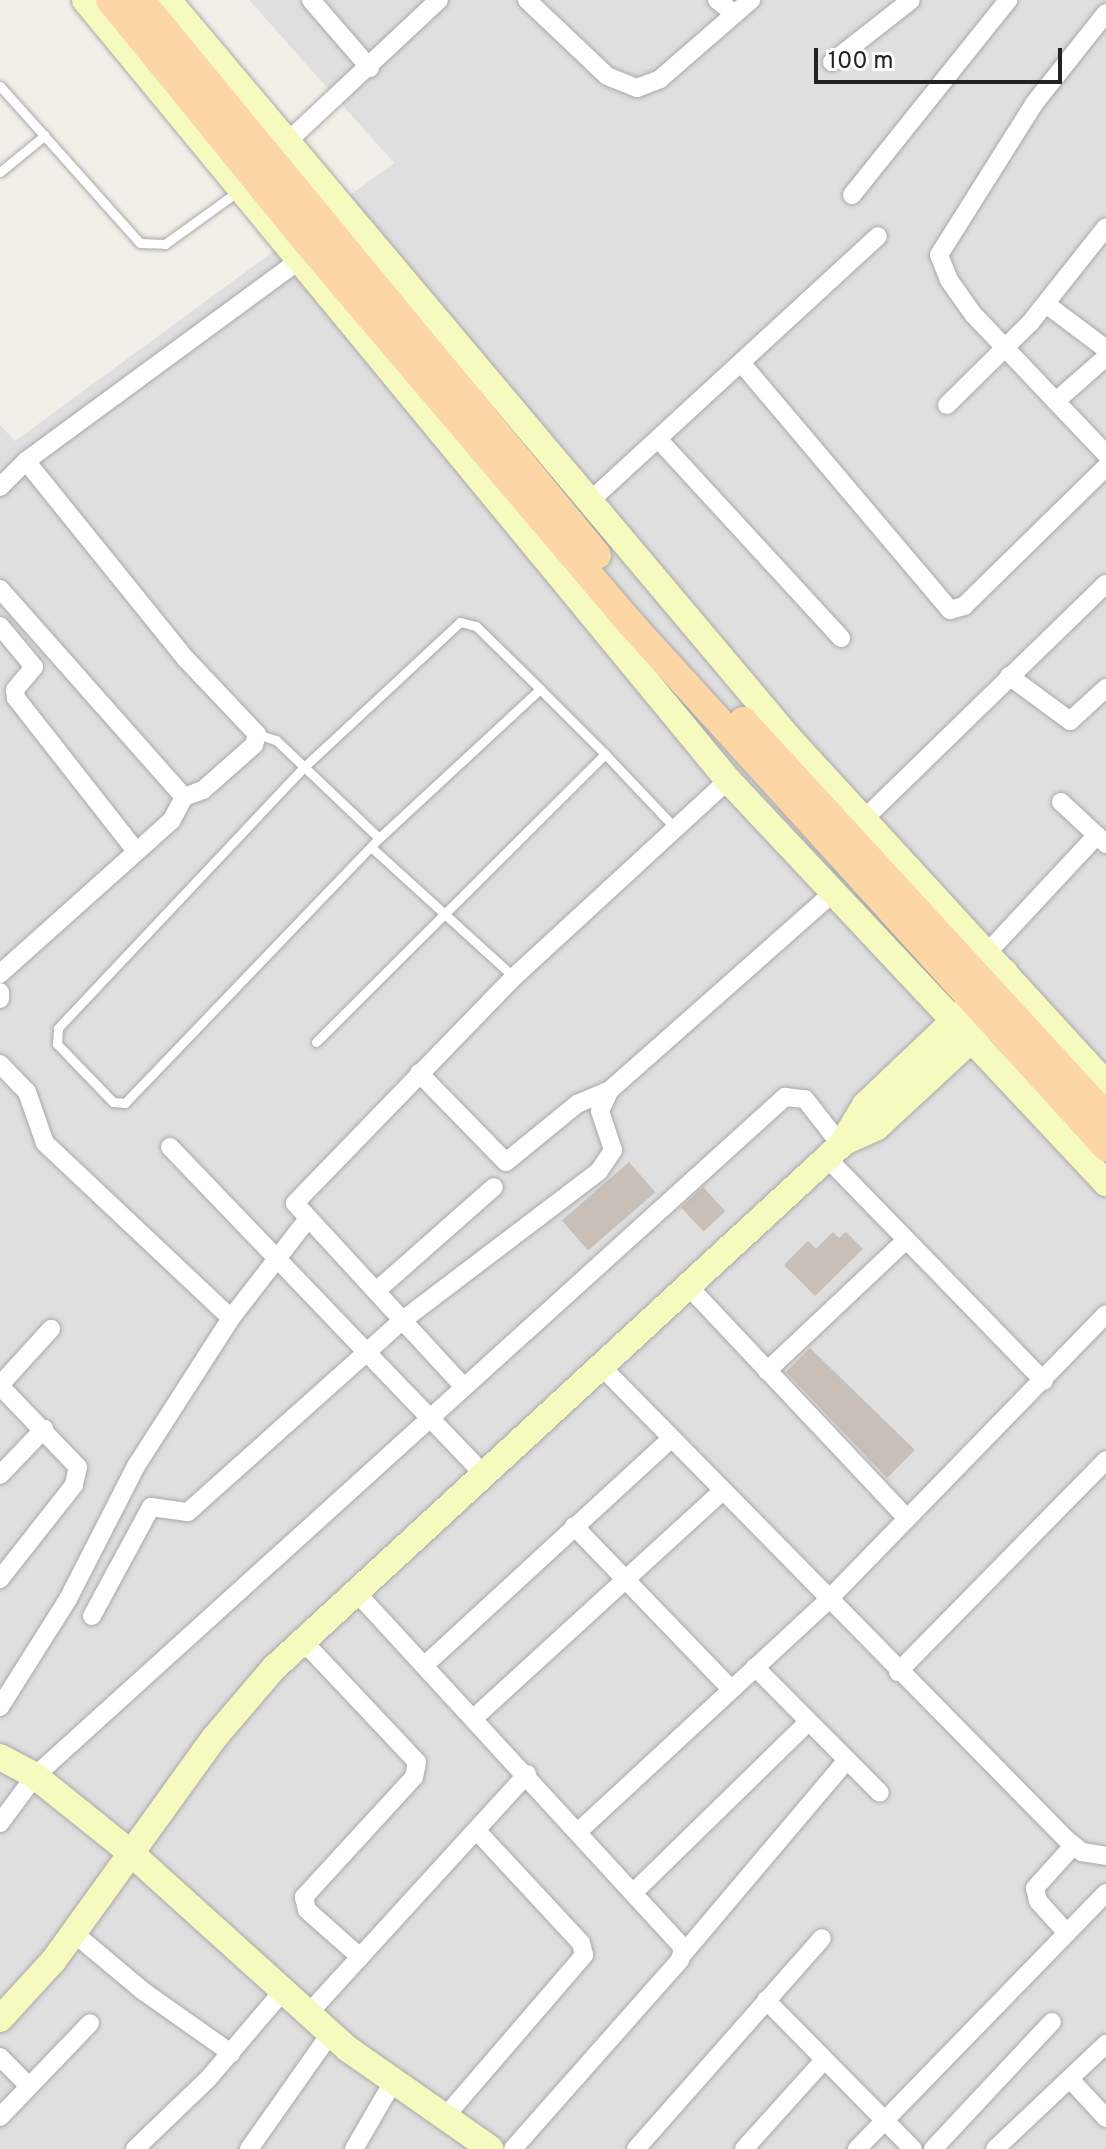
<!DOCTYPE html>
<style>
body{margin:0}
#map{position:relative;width:1106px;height:2149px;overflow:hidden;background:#f2efe9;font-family:Overpass,sans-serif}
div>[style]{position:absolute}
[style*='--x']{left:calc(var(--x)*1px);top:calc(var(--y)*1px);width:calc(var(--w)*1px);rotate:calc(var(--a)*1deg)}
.residential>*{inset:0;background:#e0dfdf}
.building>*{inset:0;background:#c7bfb8;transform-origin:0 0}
.roads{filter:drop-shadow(0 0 2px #a9a9a9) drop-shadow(0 0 2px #a9a9a9)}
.lane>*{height:9px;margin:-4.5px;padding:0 4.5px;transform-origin:4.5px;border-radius:4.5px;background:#fff}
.street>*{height:18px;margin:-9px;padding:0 9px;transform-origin:9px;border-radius:9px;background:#fff}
.secondary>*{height:26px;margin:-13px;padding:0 13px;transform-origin:13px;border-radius:13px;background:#f7fabf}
.primary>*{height:28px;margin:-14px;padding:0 14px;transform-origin:14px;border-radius:14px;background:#fcd6a4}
span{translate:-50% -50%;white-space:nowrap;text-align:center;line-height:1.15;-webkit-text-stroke:6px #fff;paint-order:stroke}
.scale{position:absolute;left:814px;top:48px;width:248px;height:36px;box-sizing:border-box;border:4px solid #222;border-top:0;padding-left:10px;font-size:24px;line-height:28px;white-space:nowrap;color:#222;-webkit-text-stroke:6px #fff;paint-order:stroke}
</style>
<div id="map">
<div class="residential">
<i style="clip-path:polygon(249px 0,1106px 0,1106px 2149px,0 2149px,0 425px,15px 441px,394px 163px)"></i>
</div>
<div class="building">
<i style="left:629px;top:1162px;width:40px;height:89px;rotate:49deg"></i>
<i style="left:703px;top:1187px;width:33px;height:30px;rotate:47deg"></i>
<i style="clip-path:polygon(833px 1232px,839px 1238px,846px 1232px,863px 1249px,815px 1296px,784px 1265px,808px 1241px,816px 1249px)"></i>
<i style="clip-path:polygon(810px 1348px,915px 1450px,887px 1478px,786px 1372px)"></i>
</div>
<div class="roads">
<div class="lane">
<i style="--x:0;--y:86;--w:210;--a:48.3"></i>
<i style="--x:140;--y:243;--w:25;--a:2"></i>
<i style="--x:165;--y:244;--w:92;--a:-35.8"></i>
<i style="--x:0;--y:172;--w:58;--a:-39.4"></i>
<i style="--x:540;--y:689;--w:219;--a:137.2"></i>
<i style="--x:379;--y:838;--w:367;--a:133.8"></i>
<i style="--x:125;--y:1103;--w:12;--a:-175"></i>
<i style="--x:113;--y:1102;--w:81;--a:-134"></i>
<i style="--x:57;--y:1044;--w:16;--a:-86"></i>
<i style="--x:58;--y:1028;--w:359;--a:-46.7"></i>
<i style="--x:304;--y:767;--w:213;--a:-42.9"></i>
<i style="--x:460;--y:622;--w:16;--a:14"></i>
<i style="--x:476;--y:626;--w:90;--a:44.5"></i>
<i style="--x:540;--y:689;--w:92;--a:45"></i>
<i style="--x:605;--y:754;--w:99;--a:46.6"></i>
<i style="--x:257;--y:734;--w:20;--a:18"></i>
<i style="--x:276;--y:740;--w:142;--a:43.6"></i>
<i style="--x:371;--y:847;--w:193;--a:42.3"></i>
<i style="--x:316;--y:1042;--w:408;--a:-44.9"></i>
</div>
<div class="street">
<i style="--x:311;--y:0;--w:90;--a:49.1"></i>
<i style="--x:527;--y:0;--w:110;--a:43.5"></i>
<i style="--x:607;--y:76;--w:32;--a:22"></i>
<i style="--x:637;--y:88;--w:25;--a:-21"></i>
<i style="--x:660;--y:79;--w:121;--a:-41"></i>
<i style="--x:717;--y:0;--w:22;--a:39"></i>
<i style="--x:1106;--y:13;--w:116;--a:128.4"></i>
<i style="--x:1034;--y:104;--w:178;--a:122.2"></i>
<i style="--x:939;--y:255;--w:27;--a:68"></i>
<i style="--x:949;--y:280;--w:42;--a:54.8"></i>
<i style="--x:973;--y:314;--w:193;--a:46.5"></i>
<i style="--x:832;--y:62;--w:100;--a:-38.1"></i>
<i style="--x:287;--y:142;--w:208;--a:-43.1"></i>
<i style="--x:852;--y:195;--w:250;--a:-51.3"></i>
<i style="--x:1046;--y:304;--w:75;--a:36.9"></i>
<i style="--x:743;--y:365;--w:321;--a:49.8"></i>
<i style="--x:950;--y:610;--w:15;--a:-16"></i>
<i style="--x:964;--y:606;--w:199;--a:-44.4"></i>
<i style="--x:1056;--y:401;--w:67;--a:-41.3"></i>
<i style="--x:947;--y:405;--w:117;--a:-44.7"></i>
<i style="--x:1030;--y:323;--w:122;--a:-51.6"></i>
<i style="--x:659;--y:440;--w:269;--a:47.4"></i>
<i style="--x:26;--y:461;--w:255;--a:51.1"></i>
<i style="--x:186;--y:659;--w:103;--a:46.6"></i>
<i style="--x:257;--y:734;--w:11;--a:105"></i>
<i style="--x:254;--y:745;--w:68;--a:138.6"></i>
<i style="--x:203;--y:790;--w:20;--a:160"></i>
<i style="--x:0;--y:487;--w:37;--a:-45"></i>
<i style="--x:26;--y:461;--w:336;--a:-36.3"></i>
<i style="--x:590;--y:501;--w:391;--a:-42.6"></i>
<i style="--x:0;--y:589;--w:278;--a:48.5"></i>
<i style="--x:184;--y:797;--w:26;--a:118"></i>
<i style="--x:172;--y:820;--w:231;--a:138.2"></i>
<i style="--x:0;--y:626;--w:53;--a:50.3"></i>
<i style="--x:34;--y:667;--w:30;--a:130"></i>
<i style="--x:15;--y:690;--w:8;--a:83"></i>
<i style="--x:16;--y:698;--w:194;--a:51.9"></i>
<i style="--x:1009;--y:676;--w:76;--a:36.4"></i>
<i style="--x:1070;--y:721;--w:49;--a:-42.5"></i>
<i style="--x:1061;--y:802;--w:62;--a:43"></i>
<i style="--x:864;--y:819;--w:337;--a:-44.2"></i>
<i style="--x:987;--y:953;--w:161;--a:-47"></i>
<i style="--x:0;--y:992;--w:7;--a:90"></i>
<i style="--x:0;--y:1064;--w:39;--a:46"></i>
<i style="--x:27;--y:1092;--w:54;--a:70.6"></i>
<i style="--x:45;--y:1143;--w:255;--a:43.3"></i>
<i style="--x:419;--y:1073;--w:124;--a:45.7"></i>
<i style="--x:506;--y:1162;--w:92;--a:-39.2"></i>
<i style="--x:577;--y:1104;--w:36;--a:-23"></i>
<i style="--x:170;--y:1147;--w:457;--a:46.2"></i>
<i style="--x:827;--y:1158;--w:311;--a:45.8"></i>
<i style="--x:689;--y:1287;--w:316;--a:46.7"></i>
<i style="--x:376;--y:1291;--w:157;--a:-41.4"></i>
<i style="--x:603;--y:1368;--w:660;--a:45.49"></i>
<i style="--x:1066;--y:1839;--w:21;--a:39"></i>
<i style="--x:1082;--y:1852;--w:24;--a:9"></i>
<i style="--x:767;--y:1371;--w:191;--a:-43.3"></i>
<i style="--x:0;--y:1385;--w:76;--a:-47.7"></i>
<i style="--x:0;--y:1386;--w:112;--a:46.1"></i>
<i style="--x:78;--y:1467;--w:18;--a:103"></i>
<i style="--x:74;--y:1485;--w:120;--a:128.2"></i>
<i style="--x:463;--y:1386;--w:248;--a:-132.6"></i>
<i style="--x:295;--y:1203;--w:315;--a:-45.9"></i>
<i style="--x:514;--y:977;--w:291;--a:-42.6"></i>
<i style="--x:0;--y:1475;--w:64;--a:-46.3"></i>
<i style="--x:574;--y:1526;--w:226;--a:46.1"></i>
<i style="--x:357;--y:1593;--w:482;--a:47.4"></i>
<i style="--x:683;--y:1948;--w:12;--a:104"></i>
<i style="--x:680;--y:1960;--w:252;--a:131.5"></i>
<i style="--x:92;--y:1616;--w:124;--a:-61.6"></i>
<i style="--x:151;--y:1507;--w:37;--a:8"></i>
<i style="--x:188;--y:1512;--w:288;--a:-41.8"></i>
<i style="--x:403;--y:1320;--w:246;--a:-37.2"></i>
<i style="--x:599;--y:1171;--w:25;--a:-56"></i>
<i style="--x:613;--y:1150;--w:41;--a:-108.4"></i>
<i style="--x:600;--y:1111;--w:23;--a:-65"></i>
<i style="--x:610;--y:1090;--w:299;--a:-41.5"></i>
<i style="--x:303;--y:1641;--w:166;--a:46.7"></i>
<i style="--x:417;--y:1762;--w:15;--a:101"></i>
<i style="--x:414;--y:1777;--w:163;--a:132.5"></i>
<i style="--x:304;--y:1897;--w:13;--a:77"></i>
<i style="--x:307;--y:1910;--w:71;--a:41.6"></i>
<i style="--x:426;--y:1664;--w:333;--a:-42.6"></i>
<i style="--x:755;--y:1667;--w:177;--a:45.2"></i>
<i style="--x:898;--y:1672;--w:297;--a:-45.5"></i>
<i style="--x:0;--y:1707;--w:128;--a:-57.8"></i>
<i style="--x:68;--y:1599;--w:149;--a:-62.9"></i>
<i style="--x:136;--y:1466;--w:176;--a:-57.3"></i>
<i style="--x:231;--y:1318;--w:124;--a:-52.2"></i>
<i style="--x:475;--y:1717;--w:333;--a:-42.4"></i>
<i style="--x:0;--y:1823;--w:59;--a:-53.3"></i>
<i style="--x:35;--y:1776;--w:1012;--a:-42.16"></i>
<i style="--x:785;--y:1097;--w:20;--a:6"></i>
<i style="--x:805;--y:1099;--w:58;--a:52"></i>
<i style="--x:580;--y:1830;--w:337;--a:-42.8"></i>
<i style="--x:827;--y:1601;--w:400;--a:-45.8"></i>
<i style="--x:634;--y:1892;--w:243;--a:-44.3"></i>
<i style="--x:1067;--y:1933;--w:43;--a:-132.2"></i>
<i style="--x:1038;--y:1901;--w:13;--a:-103"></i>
<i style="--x:1035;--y:1888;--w:57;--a:-47.9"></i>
<i style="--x:75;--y:1934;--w:89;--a:40"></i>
<i style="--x:143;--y:1991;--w:108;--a:35.2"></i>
<i style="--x:683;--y:1954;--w:254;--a:-49.8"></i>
<i style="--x:766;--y:2000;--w:209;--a:45.4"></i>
<i style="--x:308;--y:2014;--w:325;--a:-47.6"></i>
<i style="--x:0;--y:2057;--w:41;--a:45"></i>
<i style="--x:1070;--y:2079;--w:53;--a:47.3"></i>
<i style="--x:0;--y:2117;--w:130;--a:-46.2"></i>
<i style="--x:444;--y:2118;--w:215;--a:-49.3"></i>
<i style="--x:584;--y:1955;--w:12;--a:-104"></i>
<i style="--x:581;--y:1943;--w:154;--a:-132.9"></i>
<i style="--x:135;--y:2149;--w:101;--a:-43.8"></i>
<i style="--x:208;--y:2079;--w:116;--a:-49.6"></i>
<i style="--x:249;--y:2149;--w:141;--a:-54.8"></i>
<i style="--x:354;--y:2149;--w:78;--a:-59.8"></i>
<i style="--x:636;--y:2149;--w:281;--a:-48.6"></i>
<i style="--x:744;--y:2149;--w:120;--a:-48"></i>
<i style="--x:857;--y:2149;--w:357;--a:-45.8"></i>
<i style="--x:933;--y:2149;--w:174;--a:-46.9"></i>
<i style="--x:995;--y:2149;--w:153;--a:-43.4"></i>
</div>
<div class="secondary">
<i style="--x:85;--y:0;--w:1011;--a:50.5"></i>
<i style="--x:728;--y:780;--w:553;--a:46.83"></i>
<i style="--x:168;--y:0;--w:965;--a:49.92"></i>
<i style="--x:789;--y:738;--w:469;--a:47.5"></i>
<i style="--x:844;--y:1142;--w:36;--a:-24"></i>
<i style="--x:877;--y:1127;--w:144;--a:-42.8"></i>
<i style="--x:0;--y:1757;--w:40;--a:28"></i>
<i style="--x:35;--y:1776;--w:124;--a:38.8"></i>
<i style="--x:132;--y:1854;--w:291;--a:42.1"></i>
<i style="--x:348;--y:2049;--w:174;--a:35"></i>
<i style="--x:0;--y:2019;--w:80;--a:-47.5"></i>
<i style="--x:54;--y:1960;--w:275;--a:-54.2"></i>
<i style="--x:215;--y:1737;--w:91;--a:-49.5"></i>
<i style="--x:274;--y:1668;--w:771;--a:-42.69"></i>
<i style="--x:841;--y:1145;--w:47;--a:-59"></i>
<i style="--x:865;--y:1105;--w:193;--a:-43.5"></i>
</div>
<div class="primary">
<i style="--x:110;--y:0;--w:301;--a:50.9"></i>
<i style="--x:300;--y:234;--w:512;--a:49.68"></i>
<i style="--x:631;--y:624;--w:707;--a:47.75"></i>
<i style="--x:140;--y:0;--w:719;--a:50.53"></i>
<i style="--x:743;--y:721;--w:536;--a:47.42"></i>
</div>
</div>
<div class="scale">100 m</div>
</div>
